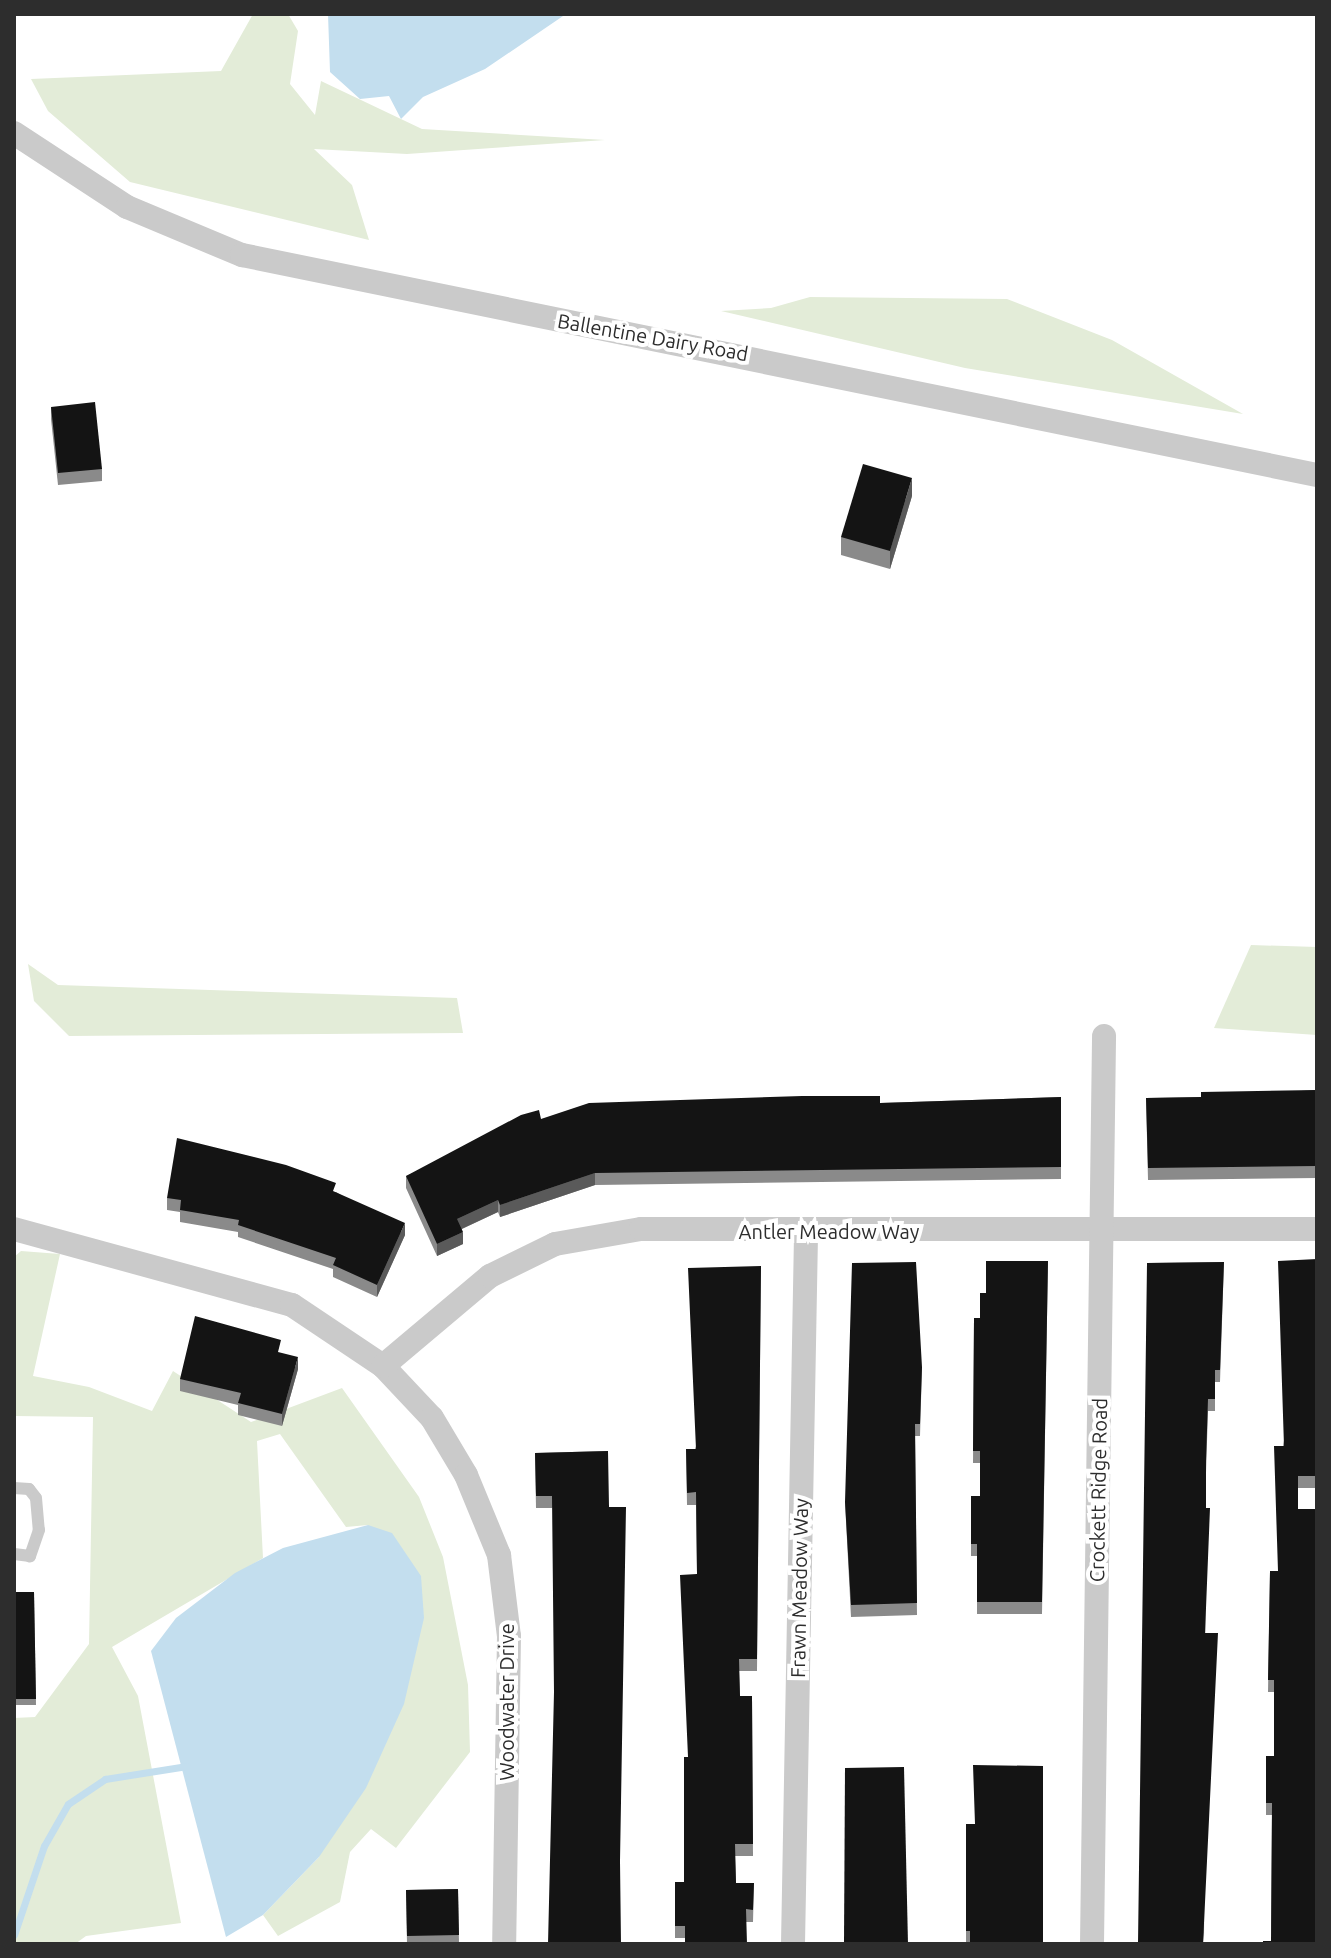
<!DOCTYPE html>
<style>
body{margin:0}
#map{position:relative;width:1331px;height:1958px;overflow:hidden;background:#fff;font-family:Ubuntu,sans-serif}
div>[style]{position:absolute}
.green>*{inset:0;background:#e3ecd8}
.water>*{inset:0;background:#c3deee}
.stream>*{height:7px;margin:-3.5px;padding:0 3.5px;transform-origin:3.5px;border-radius:3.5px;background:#c3deee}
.service>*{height:12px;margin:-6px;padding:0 6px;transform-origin:6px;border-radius:6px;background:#cacaca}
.minor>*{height:24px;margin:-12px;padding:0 12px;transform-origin:12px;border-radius:12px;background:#cacaca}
.wall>*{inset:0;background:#8a8a8a}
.shaded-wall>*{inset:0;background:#5a5a5a}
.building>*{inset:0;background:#141414}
span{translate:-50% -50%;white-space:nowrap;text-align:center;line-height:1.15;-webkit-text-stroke:8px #fff;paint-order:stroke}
.street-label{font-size:20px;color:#2d2d2d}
.frame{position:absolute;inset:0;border:16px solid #2d2d2d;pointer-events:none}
</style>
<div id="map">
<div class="green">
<div style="clip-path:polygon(253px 14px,288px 14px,298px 31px,290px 84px,315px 115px,321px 81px,422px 129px,605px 140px,407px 154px,314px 149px,352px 185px,369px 240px,130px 182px,48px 111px,31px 79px,221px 71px)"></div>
<div style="clip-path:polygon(810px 297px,1007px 299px,1112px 340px,1243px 414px,965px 368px,721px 311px,771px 308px)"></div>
<div style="clip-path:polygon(1251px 945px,1317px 947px,1317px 1035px,1214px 1028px)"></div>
<div style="clip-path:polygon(28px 964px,58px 985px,457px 998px,463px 1033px,69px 1036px,34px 1001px)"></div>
<div style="clip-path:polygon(21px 1251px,60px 1254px,33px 1376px,89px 1387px,152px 1411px,173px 1371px,251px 1422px,342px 1388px,419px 1497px,443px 1557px,468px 1685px,470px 1752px,396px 1848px,371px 1829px,350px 1852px,340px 1902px,278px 1936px,263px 1915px,319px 1857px,368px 1525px,346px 1527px,280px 1434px,257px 1441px,263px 1558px,112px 1647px,138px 1696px,181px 1923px,86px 1936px,75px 1944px,14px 1944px,14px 1718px,35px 1717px,89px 1644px,93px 1417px,14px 1416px,14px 1257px)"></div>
</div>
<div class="water">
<div style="clip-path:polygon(328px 14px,566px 14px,485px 69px,423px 97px,401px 119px,389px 96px,360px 99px,330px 72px)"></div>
<div style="clip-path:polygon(368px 1525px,392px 1533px,421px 1576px,424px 1618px,404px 1704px,366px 1788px,319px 1857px,263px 1915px,226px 1937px,151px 1651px,176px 1618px,235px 1573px,283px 1548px)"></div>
</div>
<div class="stream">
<div style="left:14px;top:1935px;width:94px;rotate:-71.4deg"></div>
<div style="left:44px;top:1846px;width:48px;rotate:-60.3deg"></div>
<div style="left:68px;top:1804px;width:45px;rotate:-34deg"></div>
<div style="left:105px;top:1779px;width:83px;rotate:-9deg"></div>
</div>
<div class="service">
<div style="left:14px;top:1488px;width:15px;rotate:4deg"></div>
<div style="left:29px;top:1489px;width:11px;rotate:52deg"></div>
<div style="left:36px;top:1498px;width:32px;rotate:85deg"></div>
<div style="left:39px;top:1530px;width:28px;rotate:109deg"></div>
<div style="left:30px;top:1556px;width:16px;rotate:-173deg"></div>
</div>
<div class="minor">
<div style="left:14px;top:133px;width:135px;rotate:33.2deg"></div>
<div style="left:127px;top:207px;width:125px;rotate:22.7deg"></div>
<div style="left:242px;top:255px;width:1097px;rotate:11.57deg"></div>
<div style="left:14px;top:1229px;width:288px;rotate:15.3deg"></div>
<div style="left:292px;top:1305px;width:110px;rotate:33.8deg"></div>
<div style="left:383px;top:1366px;width:71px;rotate:46.7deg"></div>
<div style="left:432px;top:1418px;width:66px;rotate:59.2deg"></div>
<div style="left:466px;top:1475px;width:87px;rotate:67.6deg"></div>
<div style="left:499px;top:1555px;width:82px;rotate:83deg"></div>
<div style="left:509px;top:1636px;width:308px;rotate:90.9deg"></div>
<div style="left:383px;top:1366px;width:140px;rotate:-40.1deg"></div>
<div style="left:490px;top:1276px;width:72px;rotate:-26.2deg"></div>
<div style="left:555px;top:1244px;width:87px;rotate:-9.9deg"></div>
<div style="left:641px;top:1229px;width:676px"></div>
<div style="left:793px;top:1944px;width:712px;rotate:-88.95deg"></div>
<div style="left:1092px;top:1944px;width:908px;rotate:-89.24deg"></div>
</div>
<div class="wall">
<div style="clip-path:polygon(51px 407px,102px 469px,102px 481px,58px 485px,51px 419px)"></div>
<div style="clip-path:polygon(912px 496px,890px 569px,841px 555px,841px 537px)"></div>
<div style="clip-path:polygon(1317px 1090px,1317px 1178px,1148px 1180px,1146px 1098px,1201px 1097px)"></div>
<div style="clip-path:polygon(1061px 1097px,1061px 1179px,595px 1185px,500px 1217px,498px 1212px,462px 1229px,463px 1244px,437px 1256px,406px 1188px,406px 1176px,541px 1119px,880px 1103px)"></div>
<div style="clip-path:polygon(336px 1192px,405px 1235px,377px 1297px,333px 1277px,333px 1269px,238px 1237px,238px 1232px,180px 1222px,180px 1212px,167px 1210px,167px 1198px)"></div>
<div style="clip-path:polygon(1317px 1259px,1317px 1488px,1298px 1488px,1271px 1941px,1272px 1815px,1266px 1815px,1266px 1756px,1274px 1756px,1274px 1692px,1268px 1692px,1270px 1571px,1278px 1571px,1283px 1446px)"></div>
<div style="clip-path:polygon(1048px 1261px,1042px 1614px,977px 1614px,977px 1556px,971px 1556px,971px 1496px,980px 1496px,980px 1463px,973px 1463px,974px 1318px,980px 1318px,986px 1293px)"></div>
<div style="clip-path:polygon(1224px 1262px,1220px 1382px,1215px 1382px,1215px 1411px,1208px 1411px,1206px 1473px,1204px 1944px,1147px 1263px)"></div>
<div style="clip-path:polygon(761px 1266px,757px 1671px,739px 1671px,740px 1696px,752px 1696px,753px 1856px,735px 1856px,736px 1883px,754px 1883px,753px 1922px,746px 1922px,685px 1938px,675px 1938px,675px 1882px,684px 1882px,688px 1757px,697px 1574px,696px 1505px,687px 1505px,686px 1449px,695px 1449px)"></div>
<div style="clip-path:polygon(281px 1353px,298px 1369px,282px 1426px,238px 1415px,238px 1405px,180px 1391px,180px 1379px)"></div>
<div style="clip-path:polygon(922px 1367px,920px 1436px,915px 1436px,917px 1615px,851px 1617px,845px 1502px)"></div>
<div style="clip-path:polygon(608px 1451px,552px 1508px,536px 1508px,535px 1453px)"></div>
<div style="clip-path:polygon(14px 1592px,34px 1592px,36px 1705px,14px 1705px)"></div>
<div style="clip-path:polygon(1043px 1766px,970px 1943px,966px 1943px,966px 1824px,975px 1824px)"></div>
<div style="clip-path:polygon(458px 1889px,459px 1944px,407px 1944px,406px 1890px)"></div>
</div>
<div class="shaded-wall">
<div style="clip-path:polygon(912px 478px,912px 496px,890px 569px,890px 551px)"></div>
<div style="clip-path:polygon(595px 1173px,595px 1185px,500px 1217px,500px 1205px)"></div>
<div style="clip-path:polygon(498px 1200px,498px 1212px,457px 1231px,457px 1219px)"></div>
<div style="clip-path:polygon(405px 1223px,405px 1235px,377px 1297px,377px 1285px)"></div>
<div style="clip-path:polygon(463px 1232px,463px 1244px,437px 1256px,437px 1244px)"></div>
<div style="clip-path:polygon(298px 1357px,298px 1369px,282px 1426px,282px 1414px)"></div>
</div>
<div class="building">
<div style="clip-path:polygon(95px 402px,102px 469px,58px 473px,51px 407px)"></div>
<div style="clip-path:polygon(863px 464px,912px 478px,890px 551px,841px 537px)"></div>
<div style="clip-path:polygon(1317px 1090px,1317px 1166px,1148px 1168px,1146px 1098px,1201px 1097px,1201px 1092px)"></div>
<div style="clip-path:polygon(802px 1096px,880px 1096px,880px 1103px,1061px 1097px,1061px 1167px,595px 1173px,500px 1205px,498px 1200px,457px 1219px,463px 1232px,437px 1244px,406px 1176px,521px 1115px,539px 1110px,541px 1119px,589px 1103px)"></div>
<div style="clip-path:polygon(177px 1138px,286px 1165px,336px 1183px,333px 1191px,405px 1223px,377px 1285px,333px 1265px,336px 1258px,238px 1225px,239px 1220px,180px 1210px,181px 1200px,167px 1198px)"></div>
<div style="clip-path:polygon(1317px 1259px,1317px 1476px,1298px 1476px,1298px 1509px,1317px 1509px,1317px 1944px,1263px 1944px,1263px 1941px,1271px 1941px,1272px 1803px,1266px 1803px,1266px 1756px,1274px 1756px,1274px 1680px,1268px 1680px,1270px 1571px,1278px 1571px,1274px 1446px,1284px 1446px,1278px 1261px)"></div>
<div style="clip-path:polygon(986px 1261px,1048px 1261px,1042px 1602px,977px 1602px,977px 1544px,971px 1544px,971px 1496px,980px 1496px,980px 1451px,973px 1451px,974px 1318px,980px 1318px,980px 1293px,986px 1293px)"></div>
<div style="clip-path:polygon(916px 1262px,922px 1367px,920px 1424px,915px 1424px,917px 1603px,851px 1605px,845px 1502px,852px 1263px)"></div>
<div style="clip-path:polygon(1224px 1262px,1220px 1370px,1215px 1370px,1215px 1399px,1208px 1399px,1206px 1461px,1206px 1508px,1210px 1508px,1205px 1633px,1218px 1633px,1203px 1944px,1138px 1944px,1147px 1263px)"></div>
<div style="clip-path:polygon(761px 1266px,757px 1659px,739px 1659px,740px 1696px,752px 1696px,753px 1844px,735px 1844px,736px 1883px,754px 1883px,753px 1910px,746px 1909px,747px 1944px,685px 1944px,685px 1926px,675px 1926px,675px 1882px,684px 1882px,684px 1757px,688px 1757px,680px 1575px,697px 1574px,696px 1492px,687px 1493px,686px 1449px,696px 1449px,688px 1268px)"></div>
<div style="clip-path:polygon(195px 1316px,281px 1340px,278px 1352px,298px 1357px,282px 1414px,238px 1403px,241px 1393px,180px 1379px)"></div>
<div style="clip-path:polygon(608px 1451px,609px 1507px,626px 1507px,620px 1861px,621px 1944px,548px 1944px,554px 1692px,552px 1496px,536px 1496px,535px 1453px)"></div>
<div style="clip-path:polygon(14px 1592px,34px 1592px,36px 1699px,14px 1699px)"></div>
<div style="clip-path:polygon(973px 1765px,1043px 1766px,1043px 1944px,970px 1944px,970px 1931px,966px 1931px,966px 1824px,975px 1824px)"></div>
<div style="clip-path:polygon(904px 1767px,908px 1944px,844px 1944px,845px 1768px)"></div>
<div style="clip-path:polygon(458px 1889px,459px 1935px,407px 1936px,406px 1890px)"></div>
</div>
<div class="street-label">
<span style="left:653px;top:337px;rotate:10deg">Ballentine Dairy Road</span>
<span style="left:829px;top:1231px">Antler Meadow Way</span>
<span style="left:1098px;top:1490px;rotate:-89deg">Crockett Ridge Road</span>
<span style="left:799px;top:1588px;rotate:-89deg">Frawn Meadow Way</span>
<span style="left:506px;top:1702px;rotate:-90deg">Woodwater Drive</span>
</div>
<div class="frame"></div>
</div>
